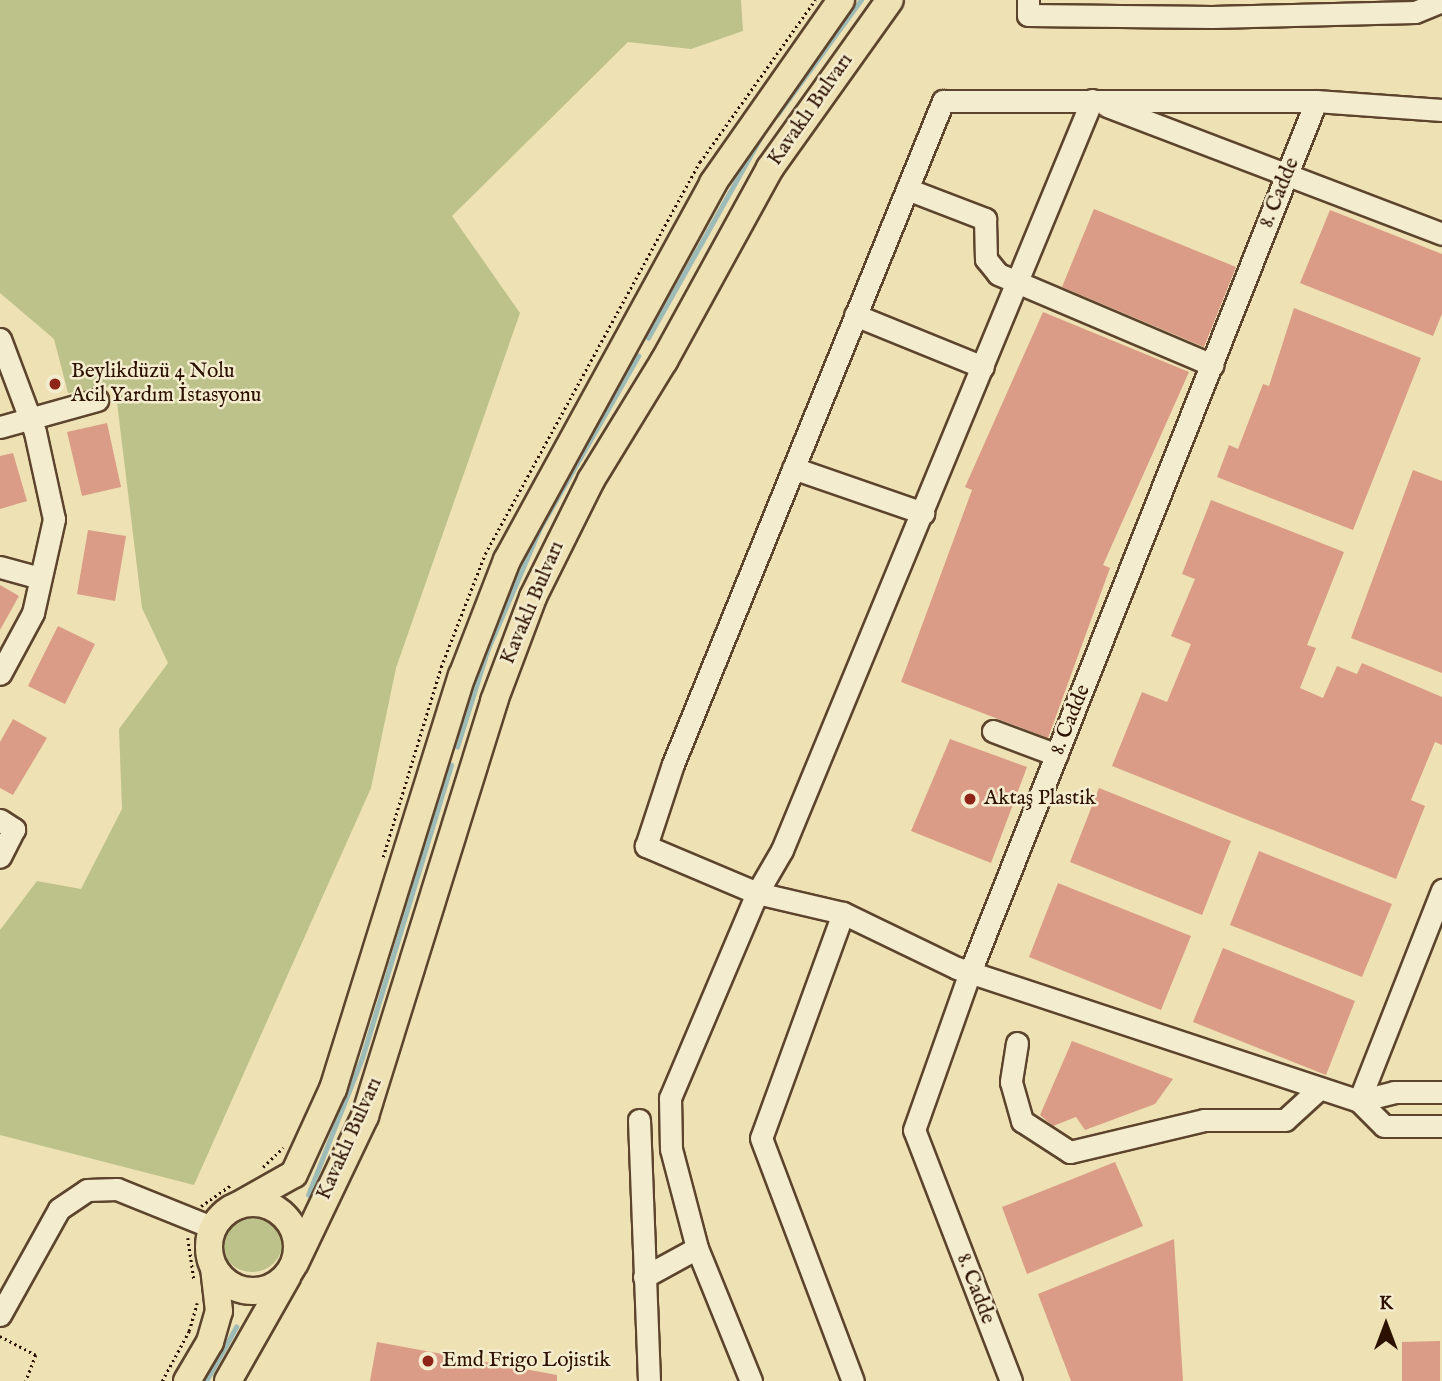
<!DOCTYPE html>
<meta charset="utf-8">
<style>
body{margin:0}
#map{position:relative;width:1442px;height:1381px;overflow:hidden;background:#eee1b4;font-family:"IM FELL English",serif}
div>[style]{position:absolute}
.green>*{inset:0;background:#bdc28a}
.round{border-radius:50%}
.stream>*{height:4.5px;margin:-2.25px;padding:0 2.25px;transform-origin:2.25px;border-radius:2.25px;background:#9dbbb7}
.building>*{inset:0;background:#da9c86}
.path>*{height:2.5px;margin-top:-1.25px;transform-origin:0;background:repeating-linear-gradient(90deg,#2c1000 0 2px,transparent 0 5.5px)}
.roads{filter:drop-shadow(2px 0 #5c442d) drop-shadow(-2px 0 #5c442d) drop-shadow(0 2px #5c442d) drop-shadow(0 -2px #5c442d)}
.minor>*{height:21px;margin:-10.5px;padding:0 10.5px;transform-origin:10.5px;border-radius:10.5px;background:#f4ecce}
.major>*{height:26px;margin:-13px;padding:0 13px;transform-origin:13px;border-radius:13px;background:#eee1b4}
.major>.ring{margin:-13px;padding:0;box-sizing:content-box;background:none;border:26px solid #eee1b4;border-radius:50%}
.dots>*{width:19px;height:19px;translate:-50% -50%;box-sizing:border-box;border:4px solid #f4ecce;border-radius:50%}
span{translate:-50% -50%;white-space:nowrap;text-align:center;line-height:1.15;-webkit-text-stroke:5px #f4ecce;paint-order:stroke}
.street-label{font-size:21px;color:#2c1000}
.poi-label{font-size:21px;color:#2c1000}
.left{translate:0 -50%;text-align:left}
.north{position:absolute;left:1351px;top:1290px;width:70px;height:70px;-webkit-text-stroke:5px #f4ecce;paint-order:stroke;rotate:0deg;font-size:19px;font-weight:700;line-height:28px;text-align:center;color:#2c1000}
.north::after{content:'';display:block;margin:auto;width:24px;height:32px;background:#2c1000;clip-path:polygon(50% 0,100% 100%,50% 72%,0 100%)}
</style>
<div id="map">
<div class="green">
<div style="clip-path:polygon(0 0,741px 0,743px 31px,691px 49px,628px 42px,452px 216px,520px 313px,396px 668px,371px 788px,194px 1185px,0 1135px,0 930px,37px 881px,81px 889px,122px 809px,119px 729px,168px 663px,142px 608px,115px 386px,68px 393px,54px 339px,0 293px)"></div>
<div class="round" style="left:221px;top:1210px;width:62px;height:62px"></div>
</div>
<div class="stream">
<div style="left:777px;top:115px;width:142px;rotate:-53.9deg"></div>
<div style="left:648px;top:338px;width:235px;rotate:-60.7deg"></div>
<div style="left:457px;top:747px;width:101px;rotate:-72.6deg"></div>
<div style="left:487px;top:651px;width:134px;rotate:-66.7deg"></div>
<div style="left:540px;top:528px;width:198px;rotate:-60.3deg"></div>
<div style="left:308px;top:1195px;width:147px;rotate:-68.5deg"></div>
<div style="left:362px;top:1058px;width:306px;rotate:-73.1deg"></div>
<div style="left:206px;top:1381px;width:62px;rotate:-60.9deg"></div>
</div>
<div class="building">
<div style="clip-path:polygon(1094px 209px,1236px 267px,1204px 347px,1062px 287px)"></div>
<div style="clip-path:polygon(1330px 210px,1442px 254px,1442px 314px,1433px 336px,1300px 283px)"></div>
<div style="clip-path:polygon(1294px 308px,1421px 358px,1353px 530px,1217px 477px,1229px 445px,1238px 449px,1263px 384px,1269px 386px)"></div>
<div style="clip-path:polygon(1043px 312px,1189px 372px,1103px 565px,1110px 568px,1048px 738px,901px 682px,972px 490px,965px 487px)"></div>
<div style="clip-path:polygon(107px 423px,121px 487px,82px 496px,67px 432px)"></div>
<div style="clip-path:polygon(13px 453px,27px 501px,0 509px,0 456px)"></div>
<div style="clip-path:polygon(1413px 470px,1442px 481px,1442px 673px,1351px 638px)"></div>
<div style="clip-path:polygon(1211px 500px,1344px 552px,1307px 645px,1316px 648px,1300px 688px,1323px 698px,1337px 666px,1357px 674px,1362px 663px,1442px 697px,1442px 745px,1435px 742px,1411px 800px,1425px 806px,1396px 879px,1112px 766px,1142px 692px,1167px 702px,1191px 644px,1171px 636px,1195px 579px,1182px 574px)"></div>
<div style="clip-path:polygon(88px 530px,126px 536px,115px 601px,77px 594px)"></div>
<div style="clip-path:polygon(0 585px,19px 596px,0 630px)"></div>
<div style="clip-path:polygon(58px 626px,95px 644px,65px 704px,28px 686px)"></div>
<div style="clip-path:polygon(13px 719px,47px 738px,13px 795px,0 788px,0 742px)"></div>
<div style="clip-path:polygon(950px 739px,1027px 767px,991px 863px,911px 831px)"></div>
<div style="clip-path:polygon(1099px 788px,1231px 841px,1202px 915px,1070px 862px)"></div>
<div style="clip-path:polygon(1259px 851px,1392px 904px,1362px 977px,1230px 925px)"></div>
<div style="clip-path:polygon(1058px 883px,1191px 936px,1161px 1010px,1029px 957px)"></div>
<div style="clip-path:polygon(1223px 948px,1355px 1001px,1326px 1075px,1193px 1022px)"></div>
<div style="clip-path:polygon(1072px 1041px,1173px 1079px,1155px 1104px,1085px 1130px,1076px 1117px,1053px 1126px,1040px 1115px)"></div>
<div style="clip-path:polygon(1115px 1162px,1143px 1226px,1027px 1274px,1002px 1207px)"></div>
<div style="clip-path:polygon(1174px 1239px,1183px 1381px,1071px 1381px,1038px 1294px)"></div>
<div style="clip-path:polygon(1440px 1341px,1440px 1381px,1402px 1381px,1402px 1342px)"></div>
<div style="clip-path:polygon(377px 1342px,557px 1375px,557px 1381px,370px 1381px)"></div>
</div>
<div class="path">
<div style="left:383px;top:857px;width:199px;rotate:-73deg"></div>
<div style="left:441px;top:667px;width:121px;rotate:-68.7deg"></div>
<div style="left:485px;top:554px;width:447px;rotate:-61.3deg"></div>
<div style="left:700px;top:162px;width:199px;rotate:-54.6deg"></div>
<div style="left:263px;top:1167px;width:28px;rotate:-44deg"></div>
<div style="left:284px;top:1201px;width:18px;rotate:41deg"></div>
<div style="left:201px;top:1206px;width:38px;rotate:-35deg"></div>
<div style="left:188px;top:1238px;width:41px;rotate:81.7deg"></div>
<div style="left:199px;top:1239px;width:17px;rotate:87deg"></div>
<div style="left:0;top:1336px;width:41px;rotate:27.8deg"></div>
<div style="left:36px;top:1355px;width:28px;rotate:111deg"></div>
<div style="left:162px;top:1381px;width:57px;rotate:-61.6deg"></div>
<div style="left:189px;top:1331px;width:29px;rotate:-74deg"></div>
</div>
<div class="roads">
<div class="minor">
<div style="left:1028px;top:0;width:15px;rotate:90deg"></div>
<div style="left:1028px;top:15px;width:184px;rotate:0.6deg"></div>
<div style="left:1212px;top:17px;width:203px;rotate:-1.4deg"></div>
<div style="left:1415px;top:12px;width:29px;rotate:-22deg"></div>
<div style="left:1092px;top:100px;width:812px;rotate:112.46deg"></div>
<div style="left:782px;top:850px;width:50px;rotate:120.2deg"></div>
<div style="left:757px;top:893px;width:88px;rotate:13.1deg"></div>
<div style="left:843px;top:913px;width:127px;rotate:25.8deg"></div>
<div style="left:957px;top:968px;width:423px;rotate:18.3deg"></div>
<div style="left:1359px;top:1101px;width:227px;rotate:-68.5deg"></div>
<div style="left:1107px;top:106px;width:359px;rotate:20.9deg"></div>
<div style="left:907px;top:189px;width:84px;rotate:21deg"></div>
<div style="left:985px;top:219px;width:40px;rotate:88.6deg"></div>
<div style="left:986px;top:259px;width:19px;rotate:51deg"></div>
<div style="left:998px;top:274px;width:233px;rotate:23deg"></div>
<div style="left:855px;top:315px;width:138px;rotate:22.1deg"></div>
<div style="left:0;top:339px;width:99px;rotate:69.4deg"></div>
<div style="left:35px;top:432px;width:89px;rotate:77.7deg"></div>
<div style="left:54px;top:519px;width:96px;rotate:102.6deg"></div>
<div style="left:33px;top:613px;width:69px;rotate:118.4deg"></div>
<div style="left:0;top:427px;width:101px;rotate:-15.6deg"></div>
<div style="left:793px;top:468px;width:138px;rotate:19.1deg"></div>
<div style="left:0;top:567px;width:41px;rotate:15.4deg"></div>
<div style="left:993px;top:731px;width:68px;rotate:20.6deg"></div>
<div style="left:0;top:820px;width:17px;rotate:33deg"></div>
<div style="left:14px;top:829px;width:31px;rotate:117deg"></div>
<div style="left:843px;top:913px;width:239px;rotate:110deg"></div>
<div style="left:761px;top:1138px;width:260px;rotate:69.3deg"></div>
<div style="left:1017px;top:1043px;width:39px;rotate:99deg"></div>
<div style="left:1011px;top:1082px;width:41px;rotate:74.2deg"></div>
<div style="left:1022px;top:1121px;width:57px;rotate:32.9deg"></div>
<div style="left:1070px;top:1152px;width:138px;rotate:-13.4deg"></div>
<div style="left:1204px;top:1120px;width:81px"></div>
<div style="left:1285px;top:1120px;width:47px;rotate:-42.4deg"></div>
<div style="left:1359px;top:1101px;width:35px;rotate:45deg"></div>
<div style="left:1384px;top:1126px;width:58px"></div>
<div style="left:1359px;top:1101px;width:36px;rotate:-14deg"></div>
<div style="left:1394px;top:1092px;width:48px"></div>
<div style="left:639px;top:1120px;width:261px;rotate:87.8deg"></div>
<div style="left:644px;top:1277px;width:60px;rotate:-28.7deg"></div>
<div style="left:0;top:1315px;width:121px;rotate:-60.9deg"></div>
<div style="left:59px;top:1209px;width:34px;rotate:-34deg"></div>
<div style="left:87px;top:1190px;width:30px;rotate:-2deg"></div>
<div style="left:117px;top:1189px;width:105px;rotate:21.9deg"></div>
<div style="left:751px;top:1381px;width:144px;rotate:-112.1deg"></div>
<div style="left:697px;top:1248px;width:102px;rotate:-104.7deg"></div>
<div style="left:671px;top:1149px;width:51px;rotate:-91.1deg"></div>
<div style="left:670px;top:1098px;width:223px;rotate:-67deg"></div>
<div style="left:757px;top:893px;width:121px;rotate:-157.1deg"></div>
<div style="left:646px;top:846px;width:86px;rotate:-71.8deg"></div>
<div style="left:673px;top:764px;width:716px;rotate:-67.84deg"></div>
<div style="left:943px;top:101px;width:373px"></div>
<div style="left:1316px;top:101px;width:126px;rotate:4.1deg"></div>
<div style="left:1011px;top:1381px;width:269px;rotate:-111.1deg"></div>
<div style="left:914px;top:1130px;width:168px;rotate:-70.5deg"></div>
<div style="left:970px;top:972px;width:937px;rotate:-68.33deg"></div>
</div>
<div class="major">
<div class="ring" style="left:209px;top:1203px;width:62px;height:62px"></div>
<div style="left:237px;top:1206px;width:65px;rotate:-29.3deg"></div>
<div style="left:294px;top:1174px;width:94px;rotate:-65.4deg"></div>
<div style="left:333px;top:1089px;width:433px;rotate:-72.7deg"></div>
<div style="left:462px;top:676px;width:124px;rotate:-68.8deg"></div>
<div style="left:507px;top:560px;width:430px;rotate:-61.3deg"></div>
<div style="left:713px;top:183px;width:223px;rotate:-55deg"></div>
<div style="left:295px;top:1263px;width:163px;rotate:-64.5deg"></div>
<div style="left:365px;top:1116px;width:435px;rotate:-72.7deg"></div>
<div style="left:494px;top:701px;width:111px;rotate:-69.4deg"></div>
<div style="left:533px;top:597px;width:131px;rotate:-63.6deg"></div>
<div style="left:591px;top:480px;width:140px;rotate:-58.5deg"></div>
<div style="left:664px;top:361px;width:220px;rotate:-61.2deg"></div>
<div style="left:770px;top:168px;width:206px;rotate:-54.5deg"></div>
<div style="left:187px;top:1381px;width:45px;rotate:-59.5deg"></div>
<div style="left:210px;top:1342px;width:32px;rotate:-74deg"></div>
<div style="left:219px;top:1311px;width:43px;rotate:-96.6deg"></div>
<div style="left:228px;top:1381px;width:120px;rotate:-60.4deg"></div>
</div>
</div>
<div class="dots">
<div style="left:55px;top:384px;background:#8f2418"></div>
<div style="left:970px;top:799px;background:#8f2418"></div>
<div style="left:428px;top:1361px;background:#8f2418"></div>
</div>
<div class="street-label">
<span style="left:811px;top:110px;rotate:-55deg">Kavaklı Bulvarı</span>
<span style="left:1280px;top:193px;rotate:-68deg">8. Cadde</span>
<span style="left:533px;top:603px;rotate:-67deg">Kavaklı Bulvarı</span>
<span style="left:1071px;top:720px;rotate:-68deg">8. Cadde</span>
<span style="left:350px;top:1139px;rotate:-66deg">Kavaklı Bulvarı</span>
<span style="left:975px;top:1289px;rotate:69deg">8. Cadde</span>
</div>
<div class="poi-label">
<span class="left" style="left:71px;top:384px">Beylikdüzü 4 Nolu<br>Acil Yardım İstasyonu</span>
<span class="left" style="left:984px;top:799px">Aktaş Plastik</span>
<span class="left" style="left:442px;top:1361px">Emd Frigo Lojistik</span>
</div>
<div class="north">K</div>
</div>
